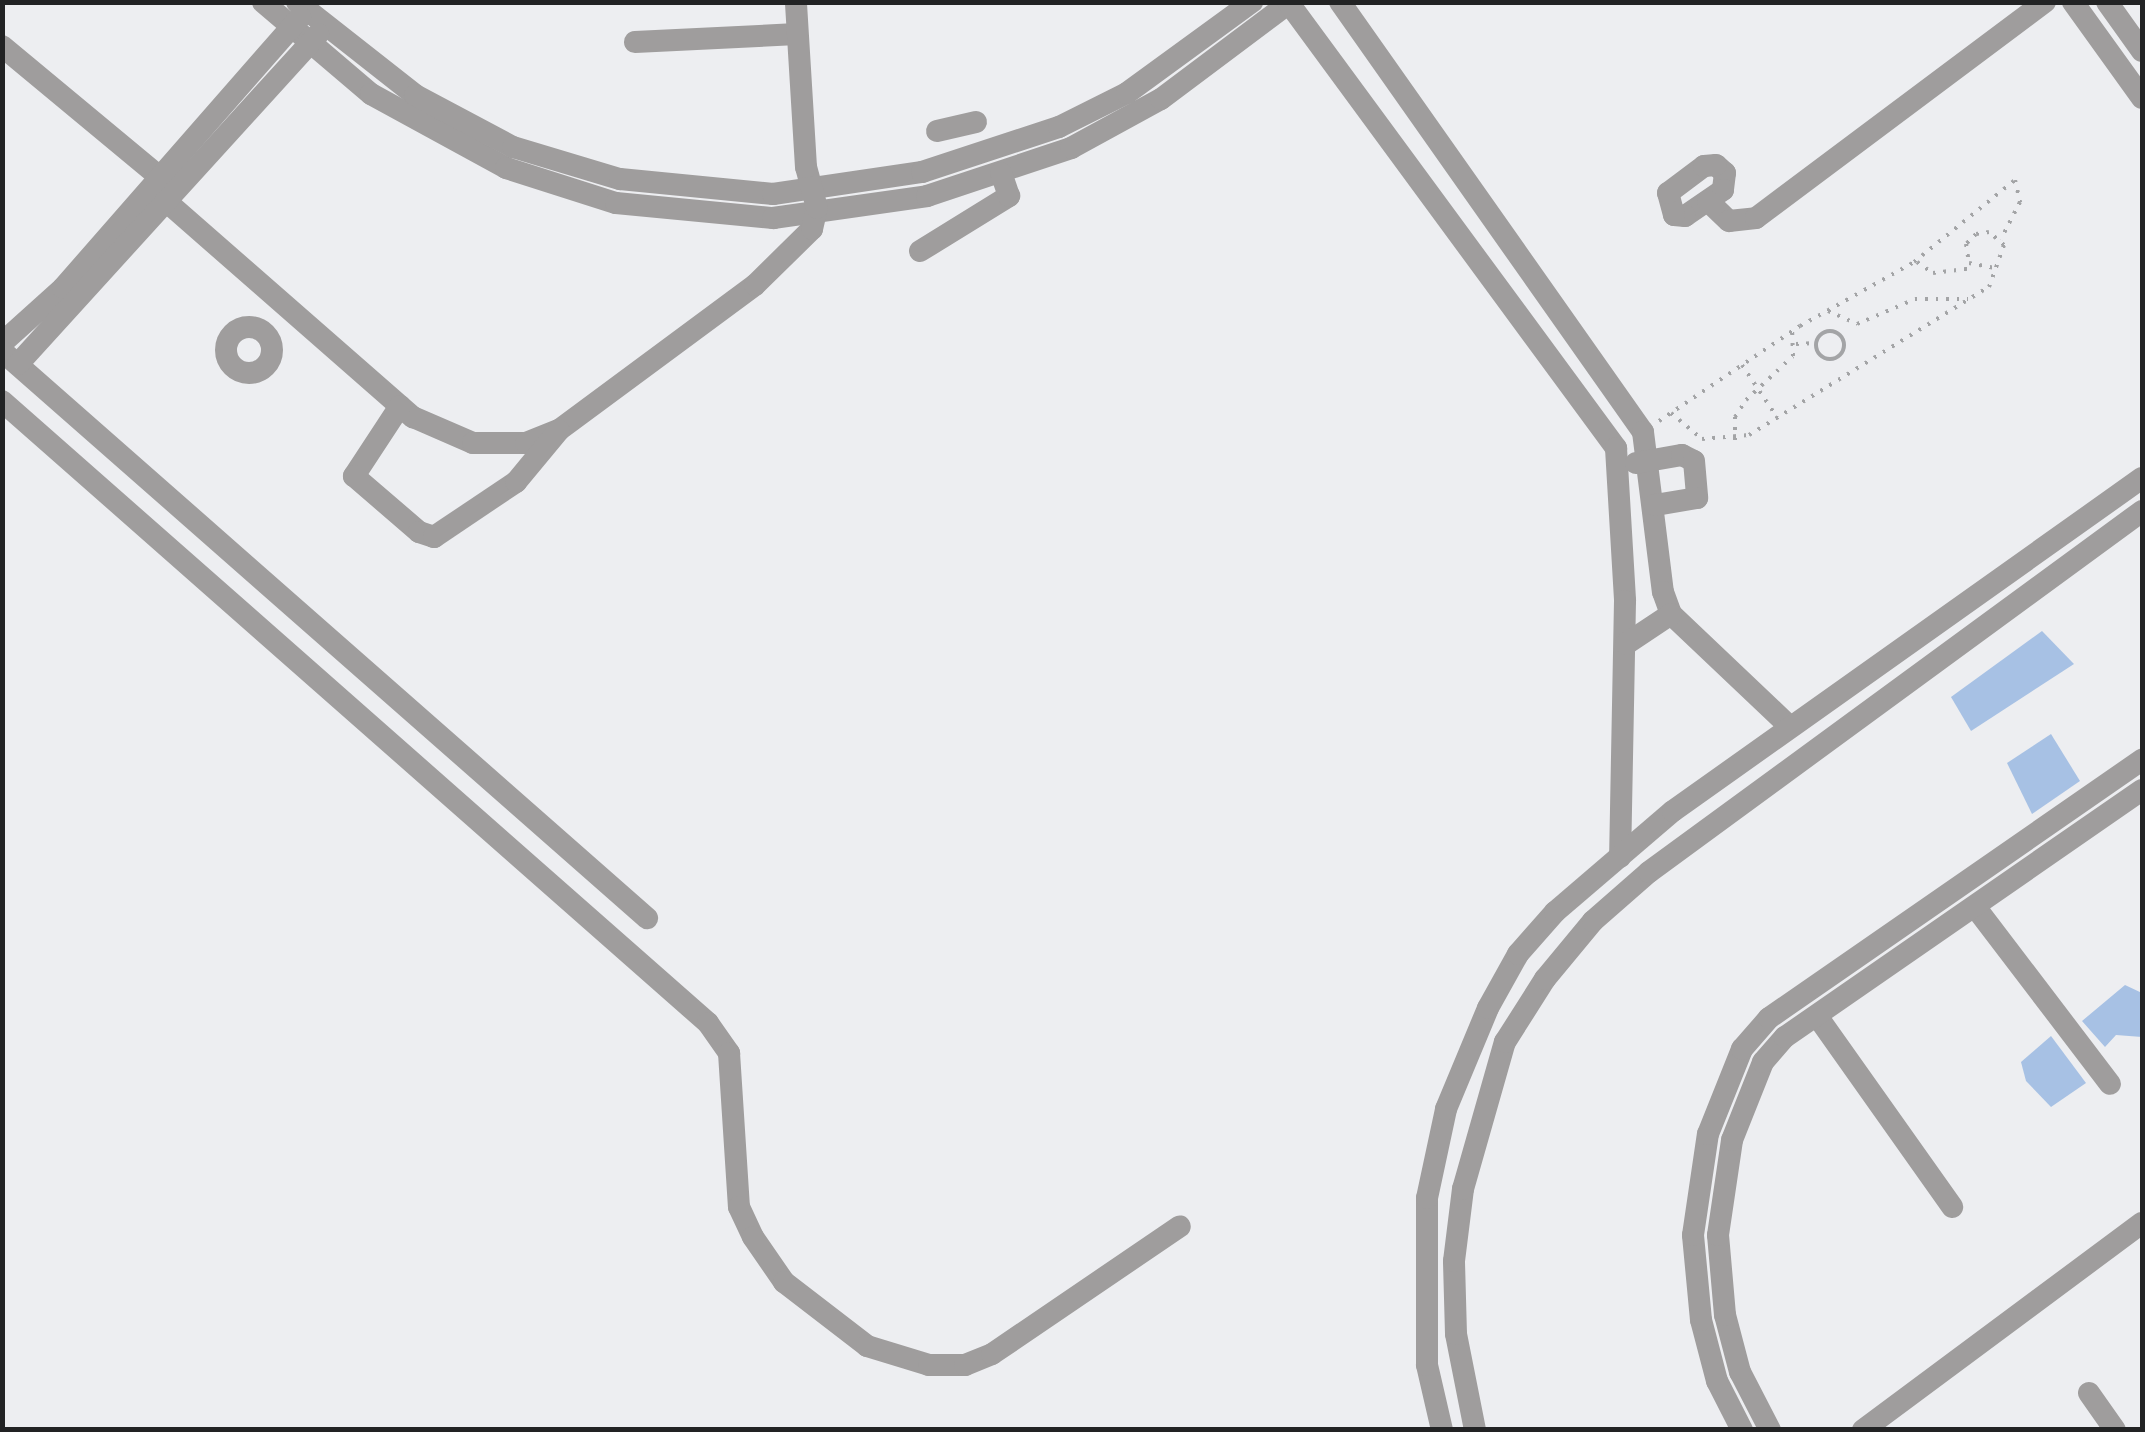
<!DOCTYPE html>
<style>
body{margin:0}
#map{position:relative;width:2145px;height:1432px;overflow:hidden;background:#edeef1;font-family:Rubik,sans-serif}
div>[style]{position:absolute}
.building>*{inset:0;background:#a7c1e4}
.path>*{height:4px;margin-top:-2px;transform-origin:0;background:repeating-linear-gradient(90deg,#a3a4a6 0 2.5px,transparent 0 10.5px)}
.path>.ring{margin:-2px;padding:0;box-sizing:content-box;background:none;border:4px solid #a3a4a6;border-radius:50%}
.minor>*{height:22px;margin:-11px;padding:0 11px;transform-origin:11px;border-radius:11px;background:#9f9d9d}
.minor>.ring{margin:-11px;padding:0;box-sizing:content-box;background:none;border:22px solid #9f9d9d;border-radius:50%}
span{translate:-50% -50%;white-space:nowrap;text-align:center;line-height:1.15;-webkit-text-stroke:10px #fafcff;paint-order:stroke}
.frame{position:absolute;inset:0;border:5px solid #222324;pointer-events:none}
</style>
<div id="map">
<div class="building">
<div style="clip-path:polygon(2042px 631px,2074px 664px,1971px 731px,1951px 697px)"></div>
<div style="clip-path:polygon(2051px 734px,2080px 781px,2032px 814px,2007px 763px)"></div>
<div style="clip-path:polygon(2125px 985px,2142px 993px,2142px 1037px,2116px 1035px,2105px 1047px,2082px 1021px)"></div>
<div style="clip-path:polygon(2051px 1036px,2086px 1083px,2051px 1107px,2026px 1081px,2021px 1062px)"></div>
</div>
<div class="path">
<div style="left:1917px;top:262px;width:19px;rotate:35deg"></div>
<div style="left:1933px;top:273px;width:41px;rotate:-7deg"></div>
<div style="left:1828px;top:311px;width:32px;rotate:24deg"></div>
<div style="left:1857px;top:324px;width:63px;rotate:-23.3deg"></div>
<div style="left:1915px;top:299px;width:53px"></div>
<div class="ring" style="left:1816px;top:331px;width:24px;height:24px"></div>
<div style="left:1796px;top:344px;width:20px;rotate:-3deg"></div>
<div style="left:1742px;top:365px;width:63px;rotate:56.1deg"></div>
<div style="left:1671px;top:413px;width:40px;rotate:40deg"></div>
<div style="left:1702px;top:439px;width:47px;rotate:-4.9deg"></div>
<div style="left:1749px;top:435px;width:282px;rotate:-31.7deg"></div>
<div style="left:1989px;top:287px;width:45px;rotate:-70.3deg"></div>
<div style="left:2004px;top:245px;width:20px;rotate:-139deg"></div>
<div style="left:1989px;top:232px;width:13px;rotate:171deg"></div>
<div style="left:1976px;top:234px;width:14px;rotate:135deg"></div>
<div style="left:1966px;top:244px;width:19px;rotate:81deg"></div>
<div style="left:1969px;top:263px;width:25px;rotate:11deg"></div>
<div style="left:1659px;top:421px;width:170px;rotate:-34deg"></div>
<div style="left:1800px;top:326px;width:131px;rotate:-29.3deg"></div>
<div style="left:1914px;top:262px;width:130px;rotate:-39.1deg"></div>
<div style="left:2015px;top:180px;width:23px;rotate:77deg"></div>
<div style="left:2020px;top:202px;width:42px;rotate:117.2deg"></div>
<div style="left:1735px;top:440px;width:23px;rotate:-90deg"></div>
<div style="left:1735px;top:417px;width:20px;rotate:-57deg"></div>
<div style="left:1746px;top:400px;width:64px;rotate:-43.1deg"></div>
<div style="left:1793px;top:356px;width:24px;rotate:-92deg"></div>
</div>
<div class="minor">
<div style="left:263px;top:2px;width:142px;rotate:40.4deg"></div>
<div style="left:371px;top:94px;width:154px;rotate:28.7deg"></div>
<div style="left:506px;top:168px;width:115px;rotate:17.7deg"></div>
<div style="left:616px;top:203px;width:158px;rotate:5.5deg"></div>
<div style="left:773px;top:218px;width:156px;rotate:-8.1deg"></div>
<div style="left:927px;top:196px;width:152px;rotate:-18.4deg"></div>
<div style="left:1071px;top:148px;width:102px;rotate:-28.6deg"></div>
<div style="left:1161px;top:99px;width:161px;rotate:-36.9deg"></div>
<div style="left:297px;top:2px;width:150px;rotate:38.2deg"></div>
<div style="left:415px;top:95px;width:111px;rotate:28deg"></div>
<div style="left:513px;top:147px;width:112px;rotate:16.7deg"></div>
<div style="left:620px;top:179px;width:154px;rotate:5.6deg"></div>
<div style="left:773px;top:194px;width:151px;rotate:-8.4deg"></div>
<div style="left:922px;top:172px;width:144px;rotate:-18.2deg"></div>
<div style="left:1059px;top:127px;width:76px;rotate:-26.6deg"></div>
<div style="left:1127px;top:93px;width:155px;rotate:-36.1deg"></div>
<div style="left:1288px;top:2px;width:554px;rotate:53.67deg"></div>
<div style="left:1616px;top:448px;width:153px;rotate:86.6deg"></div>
<div style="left:1625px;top:601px;width:256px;rotate:91.1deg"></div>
<div style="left:1340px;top:2px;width:526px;rotate:54.83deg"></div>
<div style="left:1643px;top:432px;width:161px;rotate:82.9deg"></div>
<div style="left:1663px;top:592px;width:23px;rotate:70deg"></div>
<div style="left:1671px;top:614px;width:164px;rotate:43.5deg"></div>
<div style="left:2073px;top:2px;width:118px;rotate:54.3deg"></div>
<div style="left:2107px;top:2px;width:60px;rotate:54.5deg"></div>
<div style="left:635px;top:42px;width:162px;rotate:-2.8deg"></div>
<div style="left:2px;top:46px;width:205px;rotate:39.7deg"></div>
<div style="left:937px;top:131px;width:40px;rotate:-13deg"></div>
<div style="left:1716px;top:165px;width:12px;rotate:42deg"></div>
<div style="left:1725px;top:173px;width:17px;rotate:97deg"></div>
<div style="left:1723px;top:190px;width:46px;rotate:145.6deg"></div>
<div style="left:1685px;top:216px;width:11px;rotate:-175deg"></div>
<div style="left:1674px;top:215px;width:23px;rotate:-105deg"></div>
<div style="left:1668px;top:193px;width:45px;rotate:-36.9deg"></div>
<div style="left:1704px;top:166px;width:12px;rotate:-5deg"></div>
<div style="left:1708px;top:201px;width:29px;rotate:44deg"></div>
<div style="left:1729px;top:221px;width:27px;rotate:-6deg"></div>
<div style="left:1756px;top:218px;width:361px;rotate:-36.8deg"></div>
<div style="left:167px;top:202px;width:327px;rotate:41.2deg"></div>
<div style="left:413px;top:417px;width:65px;rotate:23.4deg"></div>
<div style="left:473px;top:443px;width:53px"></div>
<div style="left:526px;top:443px;width:35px;rotate:-22deg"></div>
<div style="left:559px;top:430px;width:244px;rotate:-36.5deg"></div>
<div style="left:755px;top:285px;width:80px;rotate:-44.5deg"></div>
<div style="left:812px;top:229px;width:22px;rotate:-77deg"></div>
<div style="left:817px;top:208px;width:42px;rotate:-105deg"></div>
<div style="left:806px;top:167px;width:165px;rotate:-93.5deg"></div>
<div style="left:920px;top:251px;width:105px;rotate:-31.7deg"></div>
<div style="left:1009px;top:196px;width:24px;rotate:-109deg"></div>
<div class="ring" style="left:226px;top:327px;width:24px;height:24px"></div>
<div style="left:2px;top:343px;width:82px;rotate:-42deg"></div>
<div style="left:63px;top:288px;width:360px;rotate:-48.8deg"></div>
<div style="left:2px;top:351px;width:859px;rotate:41.32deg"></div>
<div style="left:18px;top:364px;width:446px;rotate:-47.7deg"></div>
<div style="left:2px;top:401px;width:941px;rotate:41.38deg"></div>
<div style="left:708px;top:1023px;width:37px;rotate:55deg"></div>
<div style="left:729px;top:1053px;width:154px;rotate:86.3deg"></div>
<div style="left:739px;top:1207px;width:33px;rotate:65deg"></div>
<div style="left:753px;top:1237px;width:55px;rotate:55.4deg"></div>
<div style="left:784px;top:1282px;width:105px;rotate:37.6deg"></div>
<div style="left:867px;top:1346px;width:65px;rotate:17deg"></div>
<div style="left:929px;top:1365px;width:36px"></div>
<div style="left:965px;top:1365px;width:29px;rotate:-22deg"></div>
<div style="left:992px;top:1354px;width:227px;rotate:-34.2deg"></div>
<div style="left:400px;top:406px;width:84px;rotate:123.3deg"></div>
<div style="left:354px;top:476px;width:86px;rotate:40.7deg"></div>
<div style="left:419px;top:532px;width:16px;rotate:18deg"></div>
<div style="left:434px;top:537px;width:99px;rotate:-33.9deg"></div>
<div style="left:516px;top:482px;width:67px;rotate:-50.4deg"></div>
<div style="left:1636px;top:463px;width:47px;rotate:-9.9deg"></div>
<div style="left:1682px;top:455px;width:13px;rotate:27deg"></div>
<div style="left:1694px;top:461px;width:37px;rotate:85deg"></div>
<div style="left:1697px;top:498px;width:43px;rotate:170.5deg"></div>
<div style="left:1626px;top:644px;width:54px;rotate:-33.7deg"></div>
<div style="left:1976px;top:908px;width:221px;rotate:52.7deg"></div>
<div style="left:1817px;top:1016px;width:234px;rotate:54.7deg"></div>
<div style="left:2089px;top:1393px;width:45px;rotate:54.9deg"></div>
<div style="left:1442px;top:1430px;width:67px;rotate:-103deg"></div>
<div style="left:1427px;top:1365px;width:167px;rotate:-90deg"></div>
<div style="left:1427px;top:1198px;width:91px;rotate:-77.9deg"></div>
<div style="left:1446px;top:1109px;width:109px;rotate:-67.4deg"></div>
<div style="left:1488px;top:1008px;width:62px;rotate:-60.9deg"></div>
<div style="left:1518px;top:954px;width:56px;rotate:-48.6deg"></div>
<div style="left:1555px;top:912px;width:155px;rotate:-40.6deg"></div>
<div style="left:1673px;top:811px;width:575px;rotate:-35.38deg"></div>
<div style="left:1475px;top:1430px;width:98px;rotate:-101.2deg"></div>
<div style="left:1456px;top:1334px;width:73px;rotate:-91.6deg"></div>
<div style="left:1454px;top:1261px;width:73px;rotate:-82.9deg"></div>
<div style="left:1463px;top:1189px;width:153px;rotate:-74.1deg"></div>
<div style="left:1505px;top:1042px;width:75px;rotate:-57.6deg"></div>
<div style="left:1545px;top:979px;width:75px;rotate:-50.4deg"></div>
<div style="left:1593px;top:921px;width:74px;rotate:-41.2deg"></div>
<div style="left:1649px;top:872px;width:611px;rotate:-36.21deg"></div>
<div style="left:1742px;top:1430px;width:55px;rotate:-117deg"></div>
<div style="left:1717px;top:1381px;width:63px;rotate:-104.7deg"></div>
<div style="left:1701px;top:1320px;width:85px;rotate:-95.4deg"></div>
<div style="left:1693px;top:1235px;width:102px;rotate:-81.6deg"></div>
<div style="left:1708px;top:1134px;width:92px;rotate:-68.2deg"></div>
<div style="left:1742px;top:1049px;width:41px;rotate:-48.9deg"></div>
<div style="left:1769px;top:1018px;width:454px;rotate:-34.7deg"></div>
<div style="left:1770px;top:1430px;width:65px;rotate:-117.3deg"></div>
<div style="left:1740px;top:1372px;width:59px;rotate:-104.7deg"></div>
<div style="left:1725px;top:1315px;width:80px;rotate:-95deg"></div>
<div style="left:1718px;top:1235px;width:96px;rotate:-81.6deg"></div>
<div style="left:1732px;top:1140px;width:84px;rotate:-68.3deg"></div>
<div style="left:1763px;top:1062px;width:33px;rotate:-49deg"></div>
<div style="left:1785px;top:1037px;width:434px;rotate:-34.7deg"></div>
<div style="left:1863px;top:1430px;width:347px;rotate:-36.6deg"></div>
</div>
<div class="frame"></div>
</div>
